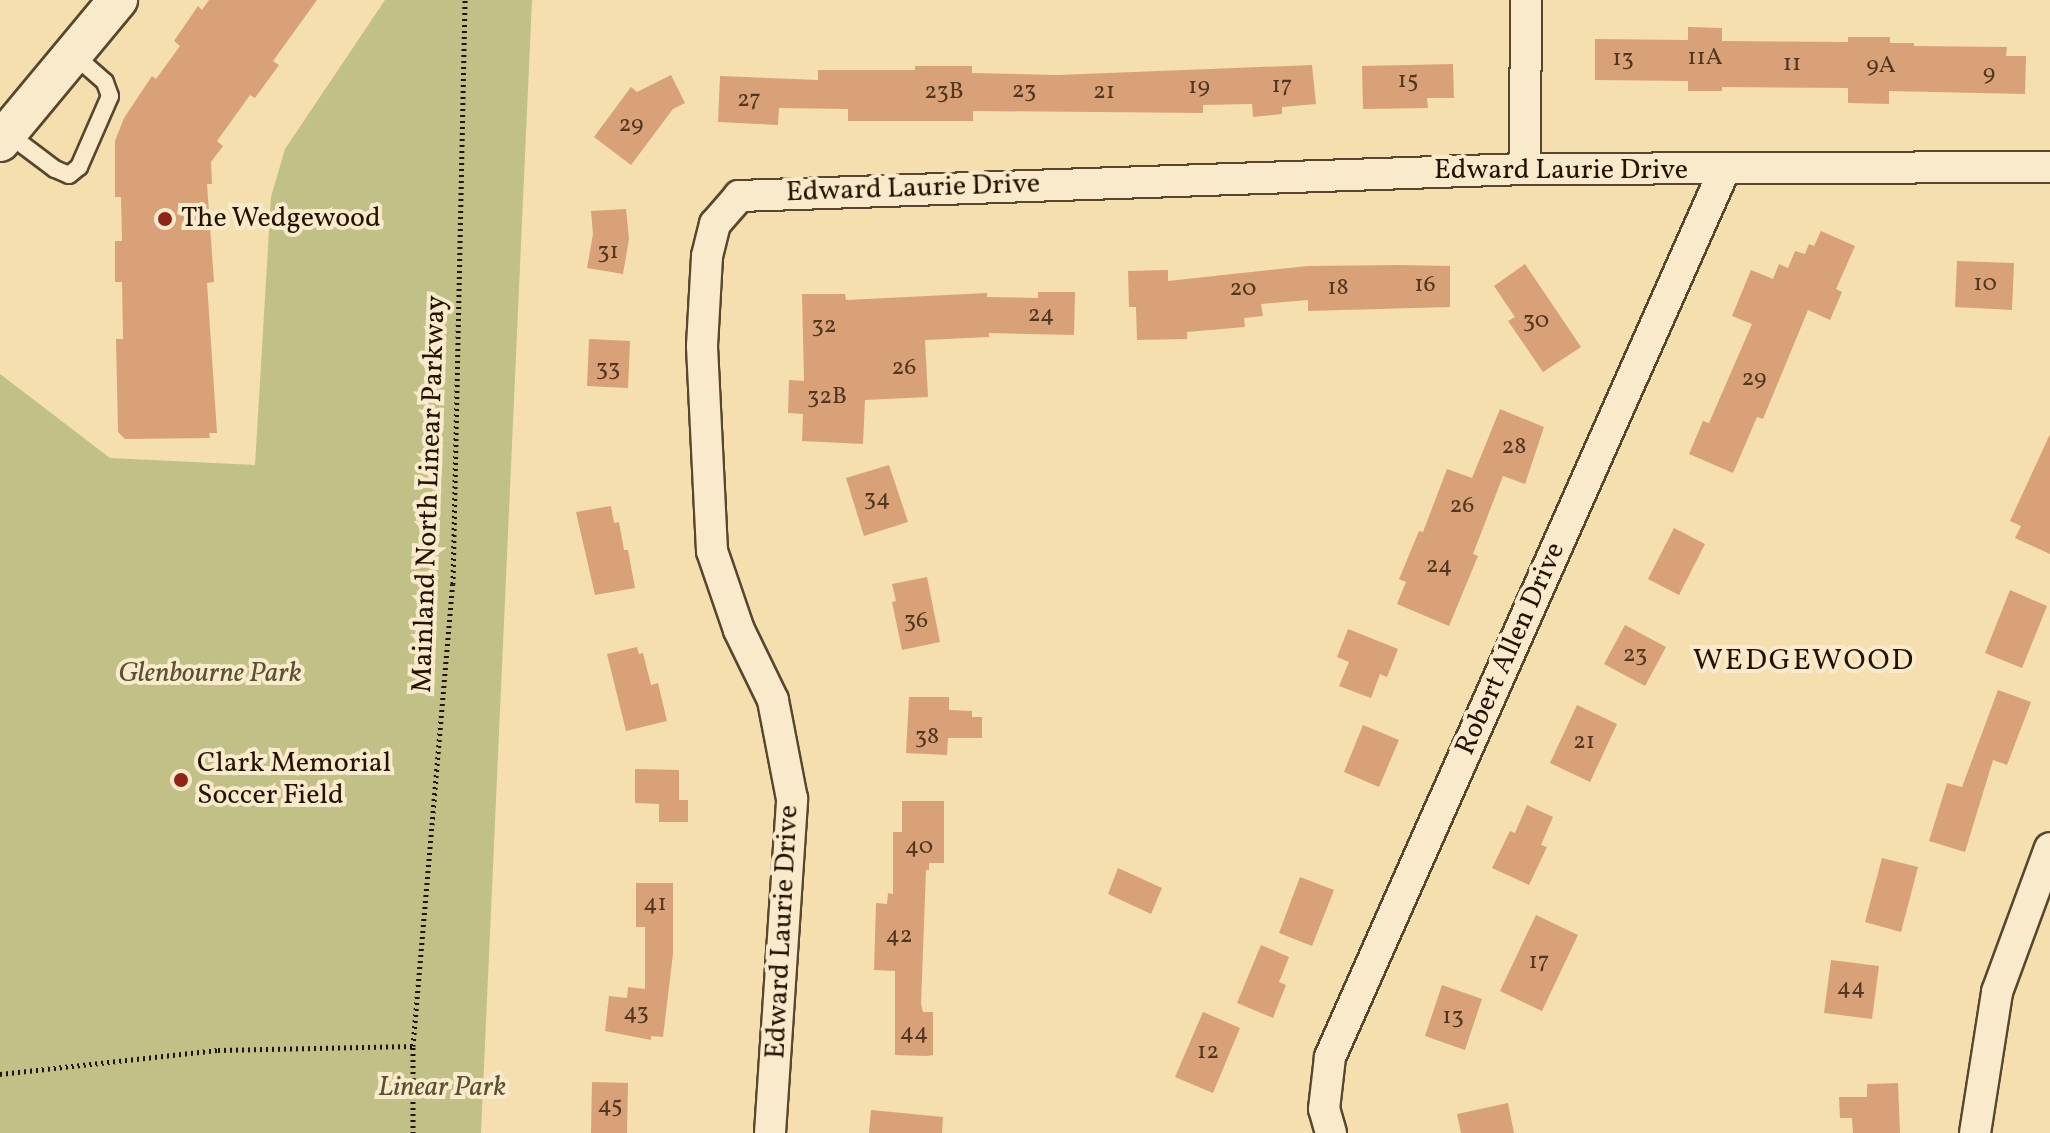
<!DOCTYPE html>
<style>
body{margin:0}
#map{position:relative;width:2050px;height:1133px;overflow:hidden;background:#f5dfae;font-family:Vollkorn,serif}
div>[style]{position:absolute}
.green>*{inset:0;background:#c1c087}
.building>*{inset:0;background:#d9a178}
.path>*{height:5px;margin-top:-2.5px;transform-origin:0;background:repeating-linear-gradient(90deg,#241303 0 2px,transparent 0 6px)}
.roads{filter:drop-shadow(2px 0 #58462e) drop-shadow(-2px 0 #58462e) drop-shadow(0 2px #58462e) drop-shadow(0 -2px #58462e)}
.service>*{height:16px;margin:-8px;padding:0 8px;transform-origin:8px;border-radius:8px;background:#f8eaca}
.minor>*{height:30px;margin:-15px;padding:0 15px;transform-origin:15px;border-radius:15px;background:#f8eaca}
.tertiary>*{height:38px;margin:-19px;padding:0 19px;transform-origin:19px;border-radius:19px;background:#f8eaca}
.dots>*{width:22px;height:22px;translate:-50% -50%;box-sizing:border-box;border:4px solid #f8eaca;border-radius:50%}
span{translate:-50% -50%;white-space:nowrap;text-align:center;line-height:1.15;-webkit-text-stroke:8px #f8eaca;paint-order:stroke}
.number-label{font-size:24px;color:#513620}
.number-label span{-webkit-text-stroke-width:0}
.street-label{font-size:28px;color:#241303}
.poi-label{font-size:28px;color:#241303}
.left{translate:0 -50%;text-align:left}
.park-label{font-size:28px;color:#5b5031;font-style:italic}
.neighbourhood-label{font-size:30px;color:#241303;letter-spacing:2px}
</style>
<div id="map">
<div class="green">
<div style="clip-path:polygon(385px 0,532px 0,481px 1133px,0 1133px,0 374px,110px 458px,255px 465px,271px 197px,285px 149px)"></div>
</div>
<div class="building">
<div style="clip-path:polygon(209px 0,317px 0,273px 61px,279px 65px,255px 98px,250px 95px,217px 141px,223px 146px,211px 162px,212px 184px,207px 184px,214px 282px,207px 283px,217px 433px,209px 433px,210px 438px,125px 439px,118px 432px,116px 339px,123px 339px,122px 282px,115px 282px,115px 241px,122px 241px,121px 197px,115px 197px,115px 141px,124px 118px,152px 76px,156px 79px,180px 46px,174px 41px,198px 6px,202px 10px)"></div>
<div style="clip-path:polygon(1688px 27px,1722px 28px,1722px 41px,1848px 42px,1848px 37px,1890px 37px,1890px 43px,1914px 43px,1914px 46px,2007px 47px,2006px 56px,2026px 56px,2025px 94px,1889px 91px,1889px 104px,1848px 103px,1848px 88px,1722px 87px,1722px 91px,1688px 91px,1688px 81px,1595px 80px,1595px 39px,1688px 40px)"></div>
<div style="clip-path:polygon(1453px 64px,1454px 98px,1427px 98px,1428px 108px,1363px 109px,1362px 66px)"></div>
<div style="clip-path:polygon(1312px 65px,1316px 104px,1282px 107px,1282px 114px,1253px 117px,1252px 104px,1203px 105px,1203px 113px,973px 111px,973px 121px,848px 121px,848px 109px,779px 108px,778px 125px,718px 122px,720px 76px,818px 80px,818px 70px,915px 70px,915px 66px,972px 66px,972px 73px,1058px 75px)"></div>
<div style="clip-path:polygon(671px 75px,685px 103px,673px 109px,631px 165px,594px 137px,631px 87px,637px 92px)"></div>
<div style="clip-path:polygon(626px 209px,629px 239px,623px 274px,587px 268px,593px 234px,591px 211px)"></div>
<div style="clip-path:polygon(1821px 231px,1855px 246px,1836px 289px,1842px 292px,1830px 320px,1808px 310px,1763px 419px,1757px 417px,1733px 473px,1689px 454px,1703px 421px,1709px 423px,1752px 324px,1732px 316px,1751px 270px,1773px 279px,1779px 264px,1788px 268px,1795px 251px,1805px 254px,1809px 244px,1814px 246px)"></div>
<div style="clip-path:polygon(1957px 261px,2014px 263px,2012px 310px,1955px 307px)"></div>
<div style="clip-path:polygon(1525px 264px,1581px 347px,1543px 372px,1508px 321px,1515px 317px,1494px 286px)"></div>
<div style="clip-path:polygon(1400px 265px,1450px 266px,1450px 307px,1308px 311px,1308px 300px,1261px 304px,1263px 316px,1244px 318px,1245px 327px,1187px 332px,1187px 339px,1137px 340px,1136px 307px,1129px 307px,1128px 271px,1168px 270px,1168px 281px,1308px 266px)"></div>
<div style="clip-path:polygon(1038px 292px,1075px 292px,1074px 335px,989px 333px,989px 337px,925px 340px,928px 397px,865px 400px,863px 444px,802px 441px,803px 414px,788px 413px,789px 380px,804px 381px,802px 294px,845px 294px,846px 300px,987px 293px,987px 297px,1038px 298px)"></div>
<div style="clip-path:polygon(589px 339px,630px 341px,628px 388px,587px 386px)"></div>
<div style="clip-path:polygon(1500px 409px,1544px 427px,1525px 484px,1503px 476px,1473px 554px,1478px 556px,1449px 626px,1397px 604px,1406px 582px,1399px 579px,1419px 531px,1423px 532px,1447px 469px,1472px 478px)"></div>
<div style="clip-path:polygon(2050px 434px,2050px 554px,2015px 538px,2021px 526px,2010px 521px)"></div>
<div style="clip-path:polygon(889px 465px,908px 522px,864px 536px,846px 478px)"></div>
<div style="clip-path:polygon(611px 506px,614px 523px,619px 522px,624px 550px,628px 550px,635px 588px,595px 595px,576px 512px)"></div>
<div style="clip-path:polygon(1674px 528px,1705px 544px,1679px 595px,1648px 579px)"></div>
<div style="clip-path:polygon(927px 577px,940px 642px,902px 650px,892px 602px,896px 601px,892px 584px)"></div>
<div style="clip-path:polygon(2010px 590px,2047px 606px,2022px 668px,1985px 653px)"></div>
<div style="clip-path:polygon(1625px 625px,1666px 647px,1645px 686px,1604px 664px)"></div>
<div style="clip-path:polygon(1348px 629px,1398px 649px,1387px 677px,1380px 674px,1371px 698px,1339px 686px,1349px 662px,1337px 657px)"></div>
<div style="clip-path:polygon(637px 647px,639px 654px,643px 653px,651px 685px,658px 683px,667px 721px,626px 731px,607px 654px)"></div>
<div style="clip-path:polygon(1998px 690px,2031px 702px,2007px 765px,1993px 760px,1965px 852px,1929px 841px,1947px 783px,1962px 787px)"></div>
<div style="clip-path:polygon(909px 697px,949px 697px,949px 710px,972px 711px,972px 717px,982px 717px,982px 738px,948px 738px,947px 755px,906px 753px)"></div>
<div style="clip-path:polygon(1577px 705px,1617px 724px,1590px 782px,1550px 763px)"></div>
<div style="clip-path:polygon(1363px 725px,1399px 740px,1379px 787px,1344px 772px)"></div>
<div style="clip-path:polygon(635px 769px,679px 770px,679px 800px,688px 800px,688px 822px,659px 822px,659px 804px,635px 803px)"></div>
<div style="clip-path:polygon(902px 801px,944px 801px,944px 863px,929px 863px,929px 870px,926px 870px,921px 1004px,923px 1012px,933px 1012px,933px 1055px,927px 1056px,895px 1055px,895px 971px,874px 970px,876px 903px,887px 904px,888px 893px,893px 894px,893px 832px,902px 832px)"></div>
<div style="clip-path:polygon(1527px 805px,1553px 817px,1541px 845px,1547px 847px,1529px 885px,1492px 868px,1510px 831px,1515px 833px)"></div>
<div style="clip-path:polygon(1882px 858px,1918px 867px,1901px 932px,1865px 922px)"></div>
<div style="clip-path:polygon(1118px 868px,1162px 888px,1151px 914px,1108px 894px)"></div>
<div style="clip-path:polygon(1300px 877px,1334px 890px,1312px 946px,1279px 933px)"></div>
<div style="clip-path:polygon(636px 883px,673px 883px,673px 954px,663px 1037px,651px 1036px,651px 1040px,605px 1031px,609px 996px,627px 998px,628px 987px,645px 989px,645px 927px,636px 927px)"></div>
<div style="clip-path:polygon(1536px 915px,1578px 935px,1542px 1011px,1500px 991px)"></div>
<div style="clip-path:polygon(1261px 945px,1289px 957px,1279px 982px,1286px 985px,1273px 1018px,1237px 1003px)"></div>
<div style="clip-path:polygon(1831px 960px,1879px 966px,1872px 1019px,1824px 1013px)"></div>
<div style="clip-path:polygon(1442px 985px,1482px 999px,1465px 1050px,1425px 1036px)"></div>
<div style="clip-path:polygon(1203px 1012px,1240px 1028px,1213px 1093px,1175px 1077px)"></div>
<div style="clip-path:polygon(592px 1082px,628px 1083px,627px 1133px,591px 1133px)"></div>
<div style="clip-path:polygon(1898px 1083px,1900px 1133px,1853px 1133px,1852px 1118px,1840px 1118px,1839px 1097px,1867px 1097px,1867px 1084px)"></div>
<div style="clip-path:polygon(1508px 1103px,1514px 1133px,1461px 1133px,1457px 1114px)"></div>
<div style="clip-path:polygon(871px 1110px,943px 1117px,942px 1133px,869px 1133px)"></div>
</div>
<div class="path">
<div style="left:0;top:1074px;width:219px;rotate:-6.3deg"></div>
<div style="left:218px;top:1050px;width:195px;rotate:-1.2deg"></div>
<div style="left:413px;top:1133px;width:87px;rotate:-90deg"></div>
<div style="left:413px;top:1046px;width:464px;rotate:-85.1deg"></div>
<div style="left:453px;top:584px;width:584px;rotate:-88.82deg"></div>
</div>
<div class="roads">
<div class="service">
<div style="left:7px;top:133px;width:60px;rotate:36.9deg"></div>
<div style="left:55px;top:169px;width:15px;rotate:23deg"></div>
<div style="left:69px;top:175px;width:13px;rotate:-39deg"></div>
<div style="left:79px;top:167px;width:77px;rotate:-66.4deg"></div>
<div style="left:110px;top:96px;width:15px;rotate:-110deg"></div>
<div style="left:105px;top:82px;width:43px;rotate:-138.8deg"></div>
</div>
<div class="minor">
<div style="left:1525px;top:169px;width:169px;rotate:-89.7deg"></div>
<div style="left:770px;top:1133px;width:335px;rotate:-86.2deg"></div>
<div style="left:792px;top:799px;width:101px;rotate:-100.9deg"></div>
<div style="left:773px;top:700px;width:78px;rotate:-115.9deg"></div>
<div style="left:739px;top:630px;width:83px;rotate:-108.9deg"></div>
<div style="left:712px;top:551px;width:205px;rotate:-92.8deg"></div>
<div style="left:702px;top:346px;width:90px;rotate:-86.8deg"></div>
<div style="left:707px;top:256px;width:33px;rotate:-76deg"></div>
<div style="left:715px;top:224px;width:37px;rotate:-49deg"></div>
<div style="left:739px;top:196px;width:786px;rotate:-1.97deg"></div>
<div style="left:1525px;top:169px;width:525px;rotate:-0.22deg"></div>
<div style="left:1331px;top:1133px;width:25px;rotate:-106deg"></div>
<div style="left:1324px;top:1109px;width:52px;rotate:-83.4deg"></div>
<div style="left:1330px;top:1057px;width:970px;rotate:-66.03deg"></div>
<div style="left:1975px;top:1133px;width:143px;rotate:-81.1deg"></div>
<div style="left:1997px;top:992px;width:153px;rotate:-69.8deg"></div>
</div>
<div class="tertiary">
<div style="left:0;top:142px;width:185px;rotate:-50.3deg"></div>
</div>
</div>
<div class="dots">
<div style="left:165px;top:219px;background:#8f2418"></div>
<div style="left:181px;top:780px;background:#8f2418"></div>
</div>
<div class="number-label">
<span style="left:1705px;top:59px">11A</span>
<span style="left:1623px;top:60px">13</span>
<span style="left:1792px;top:65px">11</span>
<span style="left:1881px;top:67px">9A</span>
<span style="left:1989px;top:75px">9</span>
<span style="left:1408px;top:82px">15</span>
<span style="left:1282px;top:87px">17</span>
<span style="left:1199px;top:88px">19</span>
<span style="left:1024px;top:92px">23</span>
<span style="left:944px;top:93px">23B</span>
<span style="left:1104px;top:93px">21</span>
<span style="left:749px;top:101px">27</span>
<span style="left:631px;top:126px">29</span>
<span style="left:608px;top:253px">31</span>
<span style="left:1985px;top:285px">10</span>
<span style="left:1425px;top:286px">16</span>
<span style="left:1338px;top:289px">18</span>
<span style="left:1243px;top:290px">20</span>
<span style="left:1041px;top:316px">24</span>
<span style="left:1536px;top:322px">30</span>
<span style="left:824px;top:327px">32</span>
<span style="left:904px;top:369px">26</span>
<span style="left:608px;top:370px">33</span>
<span style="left:1754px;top:380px">29</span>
<span style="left:827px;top:398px">32B</span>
<span style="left:1514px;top:448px">28</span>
<span style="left:877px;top:500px">34</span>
<span style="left:1462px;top:507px">26</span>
<span style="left:1439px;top:567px">24</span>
<span style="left:916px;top:622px">36</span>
<span style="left:1635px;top:656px">23</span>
<span style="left:927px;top:738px">38</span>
<span style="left:1584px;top:743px">21</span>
<span style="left:919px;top:848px">40</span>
<span style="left:655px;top:905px">41</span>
<span style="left:899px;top:937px">42</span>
<span style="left:1539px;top:963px">17</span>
<span style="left:1851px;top:989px">44</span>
<span style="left:636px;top:1014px">43</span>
<span style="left:1453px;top:1018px">13</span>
<span style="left:914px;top:1034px">44</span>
<span style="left:1208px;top:1053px">12</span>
<span style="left:610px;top:1107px">45</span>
</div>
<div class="street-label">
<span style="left:1561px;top:171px">Edward Laurie Drive</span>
<span style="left:913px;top:189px;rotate:-2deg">Edward Laurie Drive</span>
<span style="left:430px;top:494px;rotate:-88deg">Mainland North Linear Parkway</span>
<span style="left:1511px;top:649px;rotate:-66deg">Robert Allen Drive</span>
<span style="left:783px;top:932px;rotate:-87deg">Edward Laurie Drive</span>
</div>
<div class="poi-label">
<span class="left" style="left:181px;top:219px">The Wedgewood</span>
<span class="left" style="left:197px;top:780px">Clark Memorial<br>Soccer Field</span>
</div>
<div class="park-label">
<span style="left:210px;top:674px">Glenbourne Park</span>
<span style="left:442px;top:1088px">Linear Park</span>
</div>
<div class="neighbourhood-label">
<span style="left:1804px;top:661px">WEDGEWOOD</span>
</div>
</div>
